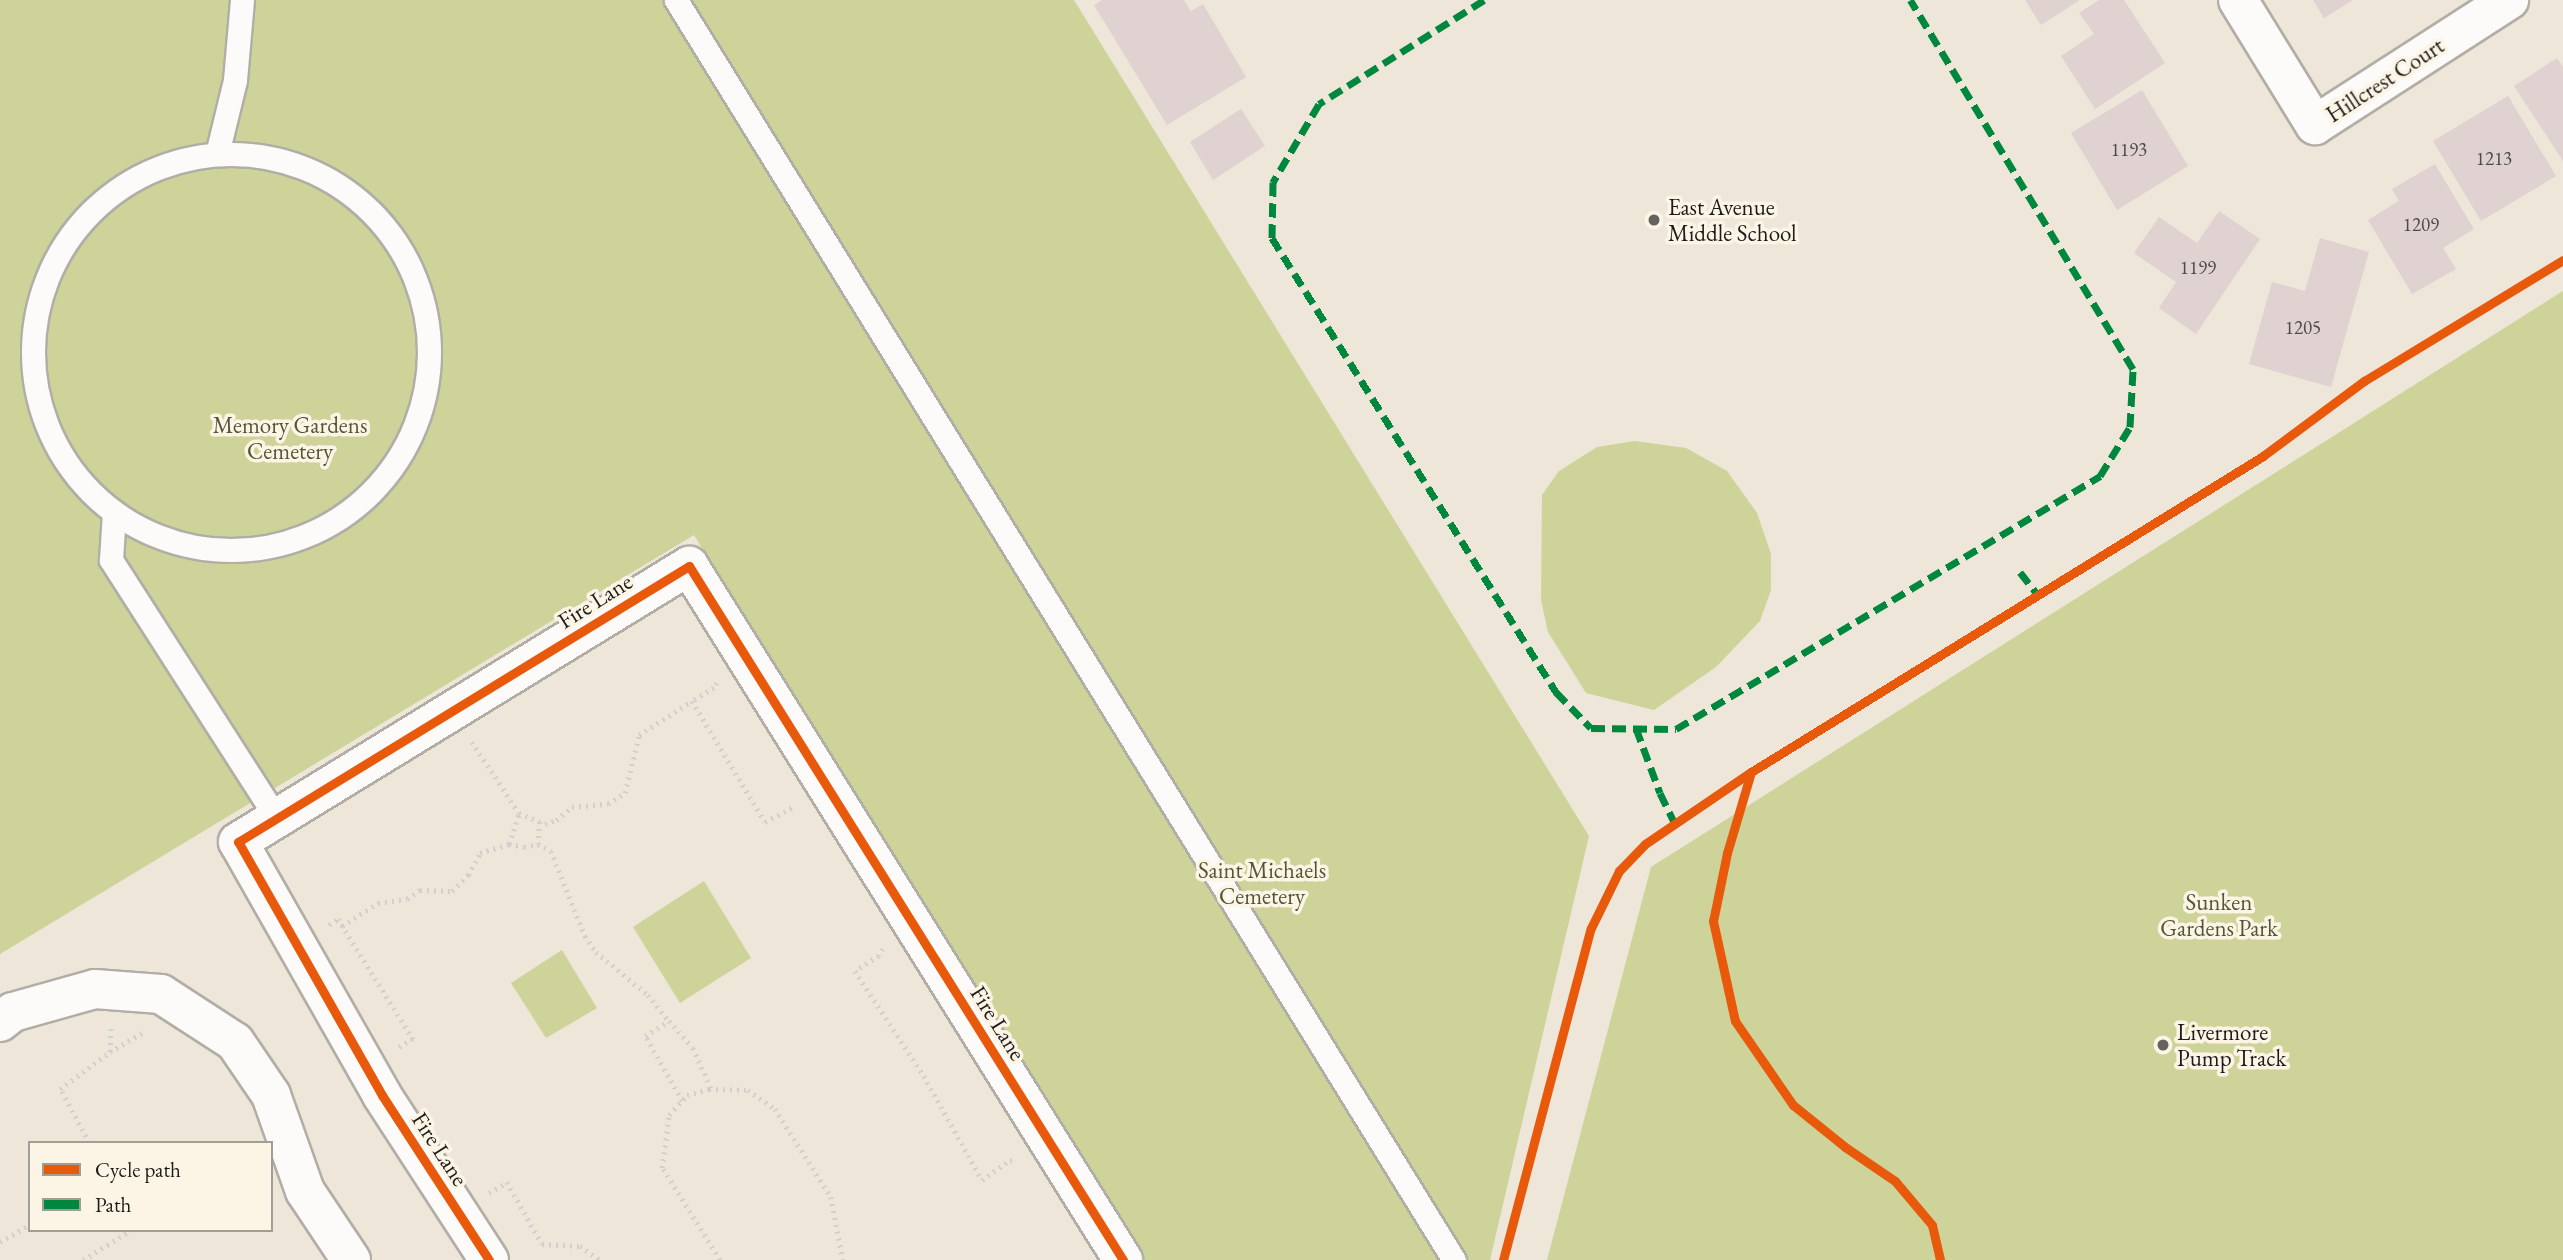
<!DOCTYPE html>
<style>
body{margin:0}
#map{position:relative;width:2563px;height:1260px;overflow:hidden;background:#ede6d9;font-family:"EB Garamond",serif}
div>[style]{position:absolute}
.green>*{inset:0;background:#ced39a}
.building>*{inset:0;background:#dfd2d1}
.path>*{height:4.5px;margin-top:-2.25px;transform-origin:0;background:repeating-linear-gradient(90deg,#d2d0cc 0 2px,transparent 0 7px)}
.roads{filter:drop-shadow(2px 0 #b2aea6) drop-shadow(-2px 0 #b2aea6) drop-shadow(0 2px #b2aea6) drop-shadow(0 -2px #b2aea6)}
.lane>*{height:23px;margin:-11.5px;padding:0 11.5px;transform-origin:11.5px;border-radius:11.5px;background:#fcfbf9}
.lane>.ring{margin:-11.5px;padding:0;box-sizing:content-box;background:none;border:23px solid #fcfbf9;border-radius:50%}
.street>*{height:38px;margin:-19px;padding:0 19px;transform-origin:19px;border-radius:19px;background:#fcfbf9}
.quiet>*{height:7px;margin-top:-3.5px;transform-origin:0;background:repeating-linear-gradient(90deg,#00873e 0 14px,transparent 0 21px)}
.cycleway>*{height:9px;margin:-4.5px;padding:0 4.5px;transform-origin:4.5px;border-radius:4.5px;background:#e8590c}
.dots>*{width:19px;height:19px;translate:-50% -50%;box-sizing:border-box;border:4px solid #fcf5e5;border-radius:50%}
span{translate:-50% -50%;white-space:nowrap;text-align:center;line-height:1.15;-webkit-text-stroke:7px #fcf5e5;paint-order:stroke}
.number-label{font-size:19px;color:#4d4a49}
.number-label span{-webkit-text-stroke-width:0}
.street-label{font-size:23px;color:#1c1c1c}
.poi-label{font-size:23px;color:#1c1c1c}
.left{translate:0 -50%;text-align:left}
.park-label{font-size:23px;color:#515736}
.legend{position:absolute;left:28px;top:1141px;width:245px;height:91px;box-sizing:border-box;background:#fcf5e5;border:2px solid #a29e95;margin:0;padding:9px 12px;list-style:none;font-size:21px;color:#1c1c1c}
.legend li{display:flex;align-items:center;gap:14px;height:35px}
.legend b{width:35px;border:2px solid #a29e95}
</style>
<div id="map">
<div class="green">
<div style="clip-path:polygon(0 0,1074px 0,1589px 836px,1490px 1260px,1136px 1260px,694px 535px,0 954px)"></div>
<div style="clip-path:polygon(2563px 291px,2563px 1260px,1547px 1260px,1651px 867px)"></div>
<div style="clip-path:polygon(1635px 441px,1686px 448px,1727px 471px,1757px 513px,1771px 554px,1771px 590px,1760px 621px,1716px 667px,1654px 710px,1586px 693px,1548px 632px,1541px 600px,1542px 495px,1559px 471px,1597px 447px)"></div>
<div style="clip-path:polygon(704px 881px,751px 958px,680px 1003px,633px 927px)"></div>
<div style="clip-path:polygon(562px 950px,597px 1008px,546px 1038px,511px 983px)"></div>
</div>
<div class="building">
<div style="clip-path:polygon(1102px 0,1184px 0,1191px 11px,1203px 4px,1246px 77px,1167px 125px,1094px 5px)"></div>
<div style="clip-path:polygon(2025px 0,2080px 0,2041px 25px)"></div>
<div style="clip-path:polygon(2099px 0,2124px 0,2165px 63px,2095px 109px,2061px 56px,2094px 34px,2079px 13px)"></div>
<div style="clip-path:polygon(2313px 0,2353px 0,2324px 18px)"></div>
<div style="clip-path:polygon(2557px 58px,2563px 67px,2563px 161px,2514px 86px)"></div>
<div style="clip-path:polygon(2142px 90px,2188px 166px,2117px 210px,2071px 133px)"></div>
<div style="clip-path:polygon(2508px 96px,2556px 176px,2481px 221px,2433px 141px)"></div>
<div style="clip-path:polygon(1241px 109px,1265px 146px,1213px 180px,1190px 142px)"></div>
<div style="clip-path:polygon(2435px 164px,2474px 229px,2443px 248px,2456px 269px,2412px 294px,2368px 220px,2399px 201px,2392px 189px)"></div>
<div style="clip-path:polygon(2219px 211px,2260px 239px,2196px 334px,2159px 308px,2176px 282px,2134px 253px,2159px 217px,2197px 243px)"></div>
<div style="clip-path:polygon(2320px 238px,2369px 252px,2331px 387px,2249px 364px,2272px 282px,2305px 291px)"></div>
</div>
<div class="path">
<div style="left:717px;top:683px;width:6px;rotate:121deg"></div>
<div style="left:714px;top:688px;width:26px;rotate:149deg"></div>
<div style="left:692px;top:701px;width:141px;rotate:58.9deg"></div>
<div style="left:765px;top:822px;width:32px;rotate:-28deg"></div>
<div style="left:472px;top:742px;width:85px;rotate:56.5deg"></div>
<div style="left:519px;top:813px;width:28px;rotate:23deg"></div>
<div style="left:545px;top:824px;width:12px;rotate:-20deg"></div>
<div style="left:556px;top:820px;width:21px;rotate:-39deg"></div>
<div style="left:572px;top:807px;width:36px;rotate:-5deg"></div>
<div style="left:608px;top:804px;width:20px;rotate:-33deg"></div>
<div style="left:625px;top:793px;width:60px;rotate:-76.4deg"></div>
<div style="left:639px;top:735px;width:63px;rotate:-32.7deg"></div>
<div style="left:540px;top:822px;width:22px;rotate:95deg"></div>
<div style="left:538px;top:844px;width:15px;rotate:28deg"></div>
<div style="left:551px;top:851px;width:92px;rotate:68.2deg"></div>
<div style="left:585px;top:936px;width:19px;rotate:55deg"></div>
<div style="left:596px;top:952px;width:67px;rotate:39.6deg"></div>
<div style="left:648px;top:995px;width:33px;rotate:51deg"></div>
<div style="left:509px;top:844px;width:15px;rotate:11deg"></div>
<div style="left:524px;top:847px;width:14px;rotate:-12deg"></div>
<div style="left:329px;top:925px;width:11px;rotate:-34deg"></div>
<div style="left:338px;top:919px;width:142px;rotate:58deg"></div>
<div style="left:413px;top:1039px;width:17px;rotate:149deg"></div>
<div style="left:342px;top:926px;width:43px;rotate:-32.6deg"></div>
<div style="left:378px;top:903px;width:29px;rotate:-8deg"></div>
<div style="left:407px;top:899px;width:16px;rotate:-35deg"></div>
<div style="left:420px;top:890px;width:32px;rotate:2deg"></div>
<div style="left:452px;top:891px;width:23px;rotate:-45deg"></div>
<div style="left:468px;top:875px;width:25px;rotate:-61deg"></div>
<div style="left:480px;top:853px;width:30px;rotate:-17deg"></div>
<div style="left:509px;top:844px;width:33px;rotate:-72deg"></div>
<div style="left:883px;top:949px;width:8px;rotate:120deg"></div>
<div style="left:879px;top:956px;width:28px;rotate:148deg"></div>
<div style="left:855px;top:971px;width:126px;rotate:56.7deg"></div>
<div style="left:924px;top:1076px;width:119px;rotate:60.9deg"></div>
<div style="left:982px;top:1180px;width:34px;rotate:-36deg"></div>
<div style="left:1010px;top:1160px;width:6px;rotate:9deg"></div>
<div style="left:110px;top:1052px;width:23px;rotate:-88deg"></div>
<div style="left:682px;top:1101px;width:75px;rotate:-119.6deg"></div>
<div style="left:645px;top:1036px;width:28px;rotate:-32deg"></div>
<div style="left:669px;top:1021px;width:36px;rotate:48deg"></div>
<div style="left:693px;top:1048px;width:46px;rotate:65.7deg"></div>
<div style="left:89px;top:1143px;width:61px;rotate:-118.2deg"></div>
<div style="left:60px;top:1089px;width:62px;rotate:-36.5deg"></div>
<div style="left:110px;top:1052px;width:37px;rotate:-31deg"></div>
<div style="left:489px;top:1193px;width:21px;rotate:-31deg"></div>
<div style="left:507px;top:1182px;width:71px;rotate:60.6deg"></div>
<div style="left:542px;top:1244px;width:38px;rotate:3deg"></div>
<div style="left:580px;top:1246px;width:24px;rotate:35deg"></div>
<div style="left:0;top:1242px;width:34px;rotate:-30deg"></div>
<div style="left:83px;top:1260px;width:57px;rotate:-32deg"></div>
<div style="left:720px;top:1260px;width:109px;rotate:-122.2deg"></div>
<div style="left:662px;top:1168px;width:53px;rotate:-82.5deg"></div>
<div style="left:669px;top:1115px;width:27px;rotate:-48deg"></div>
<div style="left:687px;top:1095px;width:23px;rotate:-15deg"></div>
<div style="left:709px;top:1089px;width:39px;rotate:1deg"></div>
<div style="left:748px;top:1090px;width:33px;rotate:35deg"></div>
<div style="left:775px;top:1109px;width:104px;rotate:57.5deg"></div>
<div style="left:831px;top:1197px;width:64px;rotate:79.2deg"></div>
</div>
<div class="roads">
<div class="lane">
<div style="left:676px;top:0;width:1481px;rotate:58.31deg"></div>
<div class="ring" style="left:33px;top:154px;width:373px;height:373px"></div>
<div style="left:217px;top:154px;width:76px;rotate:-76.3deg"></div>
<div style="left:235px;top:80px;width:80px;rotate:-85deg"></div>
<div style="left:114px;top:512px;width:48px;rotate:93.6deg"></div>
<div style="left:111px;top:560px;width:308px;rotate:57.3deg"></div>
</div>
<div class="street">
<div style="left:2238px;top:0;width:147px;rotate:58.4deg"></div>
<div style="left:2315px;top:125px;width:231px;rotate:-32.8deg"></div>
<div style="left:0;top:1022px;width:16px;rotate:-38deg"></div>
<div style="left:13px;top:1012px;width:85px;rotate:-15.7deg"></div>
<div style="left:95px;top:989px;width:66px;rotate:4.3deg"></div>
<div style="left:161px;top:994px;width:88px;rotate:33deg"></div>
<div style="left:235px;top:1042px;width:64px;rotate:55.8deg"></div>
<div style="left:271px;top:1095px;width:102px;rotate:70.5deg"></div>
<div style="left:305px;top:1191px;width:83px;rotate:56.3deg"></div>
<div style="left:489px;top:1260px;width:197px;rotate:-123deg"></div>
<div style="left:382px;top:1095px;width:291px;rotate:-119.6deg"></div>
<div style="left:238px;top:842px;width:529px;rotate:-31.47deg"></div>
<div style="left:689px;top:566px;width:819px;rotate:57.98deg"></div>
</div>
</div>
<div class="quiet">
<div style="left:1484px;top:0;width:195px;rotate:147.8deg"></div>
<div style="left:1319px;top:104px;width:91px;rotate:120.5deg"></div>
<div style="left:1273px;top:182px;width:56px;rotate:91deg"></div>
<div style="left:1272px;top:238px;width:536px;rotate:57.97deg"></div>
<div style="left:1556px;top:692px;width:50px;rotate:45.8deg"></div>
<div style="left:1591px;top:728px;width:85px;rotate:0.7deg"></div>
<div style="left:1676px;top:729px;width:494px;rotate:-30.8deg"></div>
<div style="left:2100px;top:476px;width:57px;rotate:-58.5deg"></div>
<div style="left:2130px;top:427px;width:58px;rotate:-87deg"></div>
<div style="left:2133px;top:369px;width:431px;rotate:-121.1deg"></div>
<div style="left:2020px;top:572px;width:31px;rotate:52deg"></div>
<div style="left:1636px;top:728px;width:69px;rotate:69.7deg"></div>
<div style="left:1660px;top:793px;width:32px;rotate:64deg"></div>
</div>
<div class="cycleway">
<div style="left:1751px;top:772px;width:84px;rotate:106.5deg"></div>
<div style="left:1727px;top:853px;width:69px;rotate:101.6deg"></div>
<div style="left:1713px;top:921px;width:102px;rotate:77.6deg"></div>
<div style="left:1735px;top:1021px;width:102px;rotate:55.4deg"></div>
<div style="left:1793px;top:1105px;width:67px;rotate:38.9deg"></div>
<div style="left:1845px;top:1147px;width:60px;rotate:34.2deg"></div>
<div style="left:1895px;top:1181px;width:57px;rotate:49.9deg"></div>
<div style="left:1932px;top:1225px;width:36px;rotate:77deg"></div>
<div style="left:489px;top:1260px;width:197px;rotate:-123deg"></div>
<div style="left:382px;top:1095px;width:291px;rotate:-119.6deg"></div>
<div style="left:238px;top:842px;width:529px;rotate:-31.47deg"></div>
<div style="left:689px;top:566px;width:819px;rotate:57.98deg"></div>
<div style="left:1503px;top:1260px;width:343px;rotate:-75.2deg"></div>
<div style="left:1591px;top:928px;width:64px;rotate:-63.8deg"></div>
<div style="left:1619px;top:871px;width:37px;rotate:-46deg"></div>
<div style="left:1645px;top:844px;width:128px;rotate:-34.2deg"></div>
<div style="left:1751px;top:772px;width:602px;rotate:-31.68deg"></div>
<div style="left:2263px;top:456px;width:126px;rotate:-36.6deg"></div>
<div style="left:2364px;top:381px;width:233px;rotate:-31.3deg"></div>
</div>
<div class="dots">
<div style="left:1654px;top:220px;background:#65635e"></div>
<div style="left:2163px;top:1045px;background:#65635e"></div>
</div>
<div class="number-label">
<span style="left:2129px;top:150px">1193</span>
<span style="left:2494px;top:159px">1213</span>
<span style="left:2421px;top:225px">1209</span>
<span style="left:2198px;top:268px">1199</span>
<span style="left:2303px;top:328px">1205</span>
</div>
<div class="street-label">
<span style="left:2385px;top:80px;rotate:-33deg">Hillcrest Court</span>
<span style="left:595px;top:601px;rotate:-32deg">Fire Lane</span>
<span style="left:998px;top:1023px;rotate:58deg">Fire Lane</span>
<span style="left:440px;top:1149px;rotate:57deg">Fire Lane</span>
</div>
<div class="poi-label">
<span class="left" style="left:1668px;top:220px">East Avenue<br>Middle School</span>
<span class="left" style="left:2177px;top:1045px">Livermore<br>Pump Track</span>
</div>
<div class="park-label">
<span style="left:290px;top:438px">Memory Gardens<br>Cemetery</span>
<span style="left:1262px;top:883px">Saint Michaels<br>Cemetery</span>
<span style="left:2219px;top:915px">Sunken<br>Gardens Park</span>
</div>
<ul class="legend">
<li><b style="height:9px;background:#e8590c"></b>Cycle path</li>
<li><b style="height:9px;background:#00873e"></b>Path</li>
</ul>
</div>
